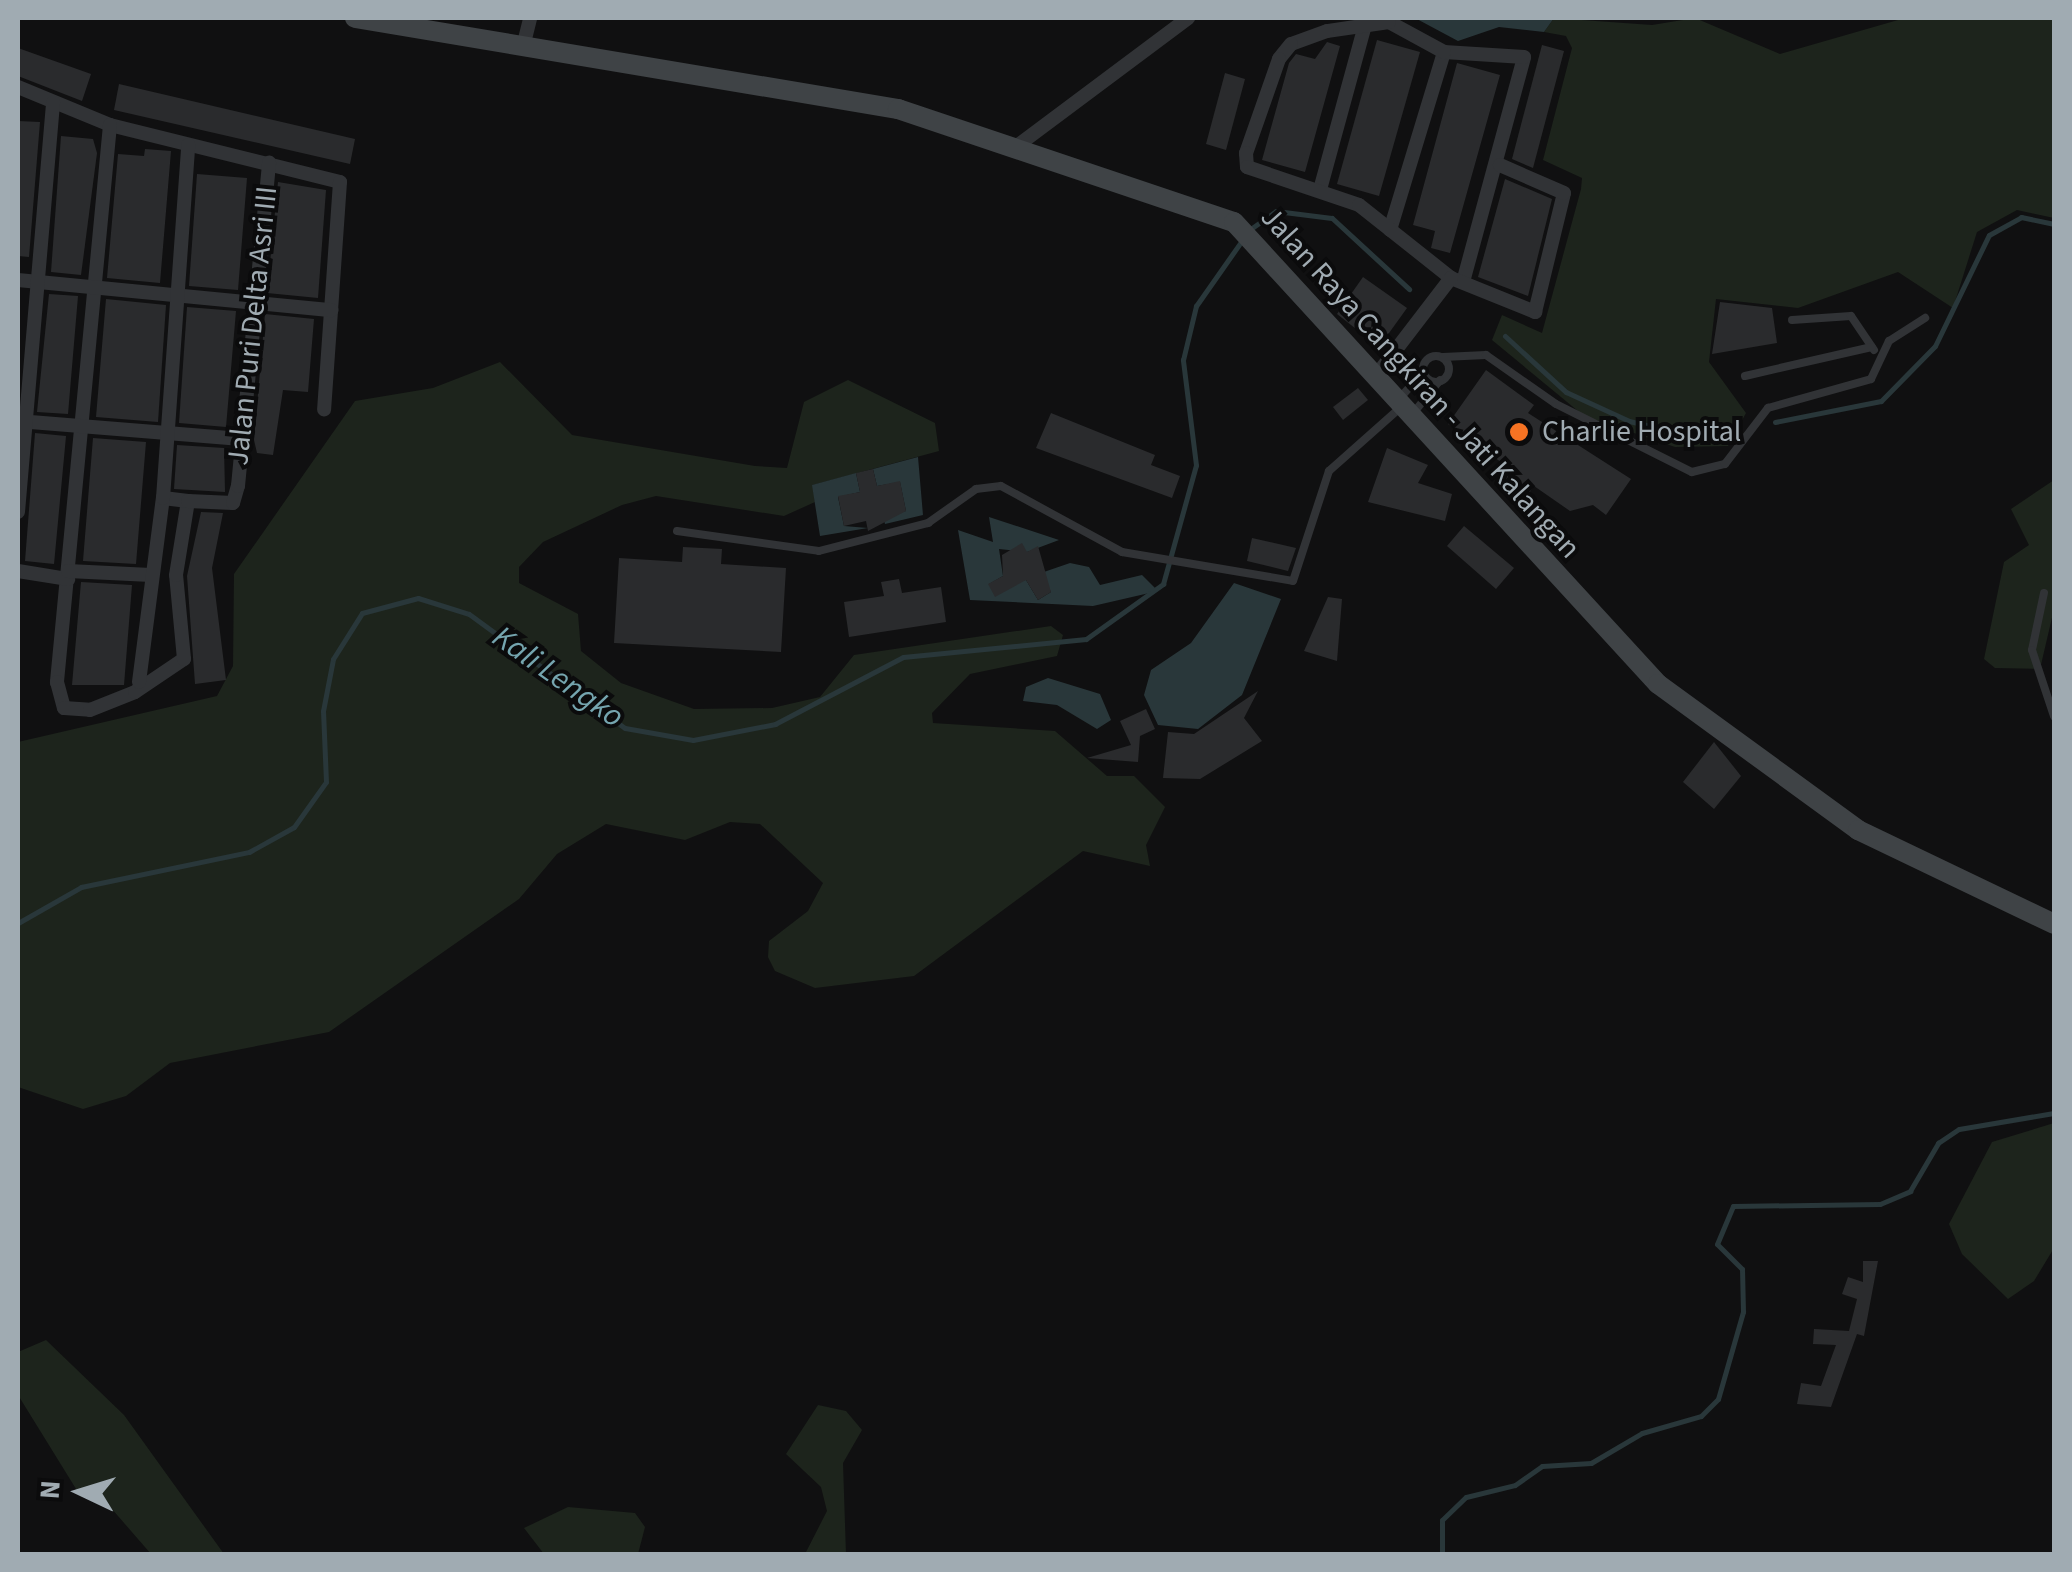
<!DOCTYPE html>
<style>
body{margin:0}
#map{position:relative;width:2072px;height:1572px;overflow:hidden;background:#101011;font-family:"Source Sans 3",sans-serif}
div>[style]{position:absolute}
.green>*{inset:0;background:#1d241c}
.water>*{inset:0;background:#29373a}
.stream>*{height:5px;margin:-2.5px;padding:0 2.5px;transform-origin:2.5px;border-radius:2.5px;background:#29373a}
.building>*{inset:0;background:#2a2b2d}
.lane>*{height:8px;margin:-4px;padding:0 4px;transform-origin:4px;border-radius:4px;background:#313336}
.lane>.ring{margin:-4px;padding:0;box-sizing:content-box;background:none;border:8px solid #313336;border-radius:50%}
.street>*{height:14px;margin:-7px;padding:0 7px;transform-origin:7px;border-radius:7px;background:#313336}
.secondary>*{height:20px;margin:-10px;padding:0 10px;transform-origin:10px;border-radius:10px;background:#3f4346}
.dots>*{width:28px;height:28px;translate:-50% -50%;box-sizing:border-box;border:5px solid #0b0b0c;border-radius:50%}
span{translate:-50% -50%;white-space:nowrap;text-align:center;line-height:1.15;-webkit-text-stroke:8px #0b0b0c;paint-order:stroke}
.street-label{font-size:30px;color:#a0abb2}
.poi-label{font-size:30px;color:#a0abb2}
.left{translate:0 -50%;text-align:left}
.water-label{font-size:32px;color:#75a5af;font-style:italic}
.frame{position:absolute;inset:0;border:20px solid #a0abb2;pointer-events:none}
.north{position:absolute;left:30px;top:1442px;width:100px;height:100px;-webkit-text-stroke:8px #0b0b0c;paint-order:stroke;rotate:274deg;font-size:28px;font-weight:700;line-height:40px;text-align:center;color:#a0abb2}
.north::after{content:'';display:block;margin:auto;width:35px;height:45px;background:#a0abb2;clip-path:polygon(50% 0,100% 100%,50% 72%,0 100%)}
</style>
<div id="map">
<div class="green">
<div style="clip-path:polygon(1554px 18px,1652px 25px,1695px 18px,1780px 54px,1905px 18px,2054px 18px,2054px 218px,2017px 210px,1977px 232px,1953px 308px,1898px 272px,1798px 308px,1716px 299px,1709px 362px,1746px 413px,1728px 446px,1675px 447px,1584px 416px,1492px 340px,1502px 315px,1542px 333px,1581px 189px,1582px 178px,1543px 160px,1572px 48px,1566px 36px,1544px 32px)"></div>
<div style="clip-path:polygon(500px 362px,572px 435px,755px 466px,787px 468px,804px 402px,848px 380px,935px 423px,939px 451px,813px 485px,815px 502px,784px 516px,656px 496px,622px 505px,543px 542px,519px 567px,519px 583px,578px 614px,581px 651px,621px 683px,694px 709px,772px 708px,820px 697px,854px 655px,1051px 626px,1063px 635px,1057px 656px,970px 674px,932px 713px,933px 723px,1055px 731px,1107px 776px,1134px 776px,1165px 807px,1146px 845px,1150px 866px,1083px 851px,914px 976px,815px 988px,775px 971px,768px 957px,769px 941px,808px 911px,823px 883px,760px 824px,730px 822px,685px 840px,606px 824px,557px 854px,519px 899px,329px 1032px,170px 1063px,126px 1096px,83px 1109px,18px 1087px,18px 742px,217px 696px,233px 666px,234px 574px,355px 401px,433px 388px)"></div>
<div style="clip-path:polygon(2054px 480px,2054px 609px,2040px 669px,1995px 668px,1984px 659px,2004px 562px,2029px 545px,2011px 509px)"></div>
<div style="clip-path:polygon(2054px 1123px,2054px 1248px,2034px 1281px,2008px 1299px,1962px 1254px,1949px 1224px,1992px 1142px)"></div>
<div style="clip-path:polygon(46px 1340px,124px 1415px,224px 1554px,151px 1554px,98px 1493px,81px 1497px,18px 1395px,18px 1352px)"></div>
<div style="clip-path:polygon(818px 1405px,846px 1411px,862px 1430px,843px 1463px,846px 1554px,805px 1554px,827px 1511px,821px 1487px,786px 1454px)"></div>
<div style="clip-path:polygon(568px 1507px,635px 1513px,645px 1527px,638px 1554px,544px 1554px,524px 1528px)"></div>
</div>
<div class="water">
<div style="clip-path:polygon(1415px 18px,1554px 18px,1544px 32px,1499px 27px,1458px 41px)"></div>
<div style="clip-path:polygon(918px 457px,923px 515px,885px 524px,883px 516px,906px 511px,900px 482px,877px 486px,873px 469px)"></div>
<div style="clip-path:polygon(856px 473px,860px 492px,838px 497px,844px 526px,868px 528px,820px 536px,812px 485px)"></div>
<div style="clip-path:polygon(989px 517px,1059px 540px,1027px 552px,999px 549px,1003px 576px,989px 584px,1026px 580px,1038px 600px,1051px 592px,1041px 573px,1070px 563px,1089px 567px,1100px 585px,1142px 575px,1158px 591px,1093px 606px,970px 600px,958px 530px,993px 542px)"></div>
<div style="clip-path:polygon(1234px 583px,1281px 599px,1242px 695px,1198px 729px,1158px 725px,1144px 695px,1151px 670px,1191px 643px)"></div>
<div style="clip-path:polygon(1048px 678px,1100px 694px,1111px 720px,1097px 729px,1057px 705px,1023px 701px,1026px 687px)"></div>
</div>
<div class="stream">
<div style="left:1249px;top:230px;width:33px;rotate:-35deg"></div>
<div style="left:1276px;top:211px;width:56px;rotate:7.1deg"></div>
<div style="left:1332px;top:218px;width:105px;rotate:42.7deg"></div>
<div style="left:1505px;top:336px;width:83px;rotate:42.6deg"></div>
<div style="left:1566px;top:392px;width:69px;rotate:24.7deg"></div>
<div style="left:1629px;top:421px;width:57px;rotate:13.1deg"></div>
<div style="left:1685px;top:434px;width:40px;rotate:-4.3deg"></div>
<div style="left:1775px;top:422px;width:108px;rotate:-11.2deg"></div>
<div style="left:1881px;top:401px;width:77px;rotate:-45.5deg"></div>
<div style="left:1935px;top:346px;width:123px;rotate:-64.1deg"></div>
<div style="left:1989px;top:235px;width:37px;rotate:-29deg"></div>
<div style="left:2021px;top:217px;width:34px;rotate:12deg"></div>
<div style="left:18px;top:923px;width:73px;rotate:-29.7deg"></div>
<div style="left:81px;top:887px;width:172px;rotate:-11.8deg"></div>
<div style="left:249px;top:852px;width:51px;rotate:-29.1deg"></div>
<div style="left:294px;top:827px;width:55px;rotate:-54.6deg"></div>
<div style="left:326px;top:782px;width:71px;rotate:-92.4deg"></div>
<div style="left:323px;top:711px;width:53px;rotate:-79.1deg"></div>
<div style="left:333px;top:659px;width:54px;rotate:-57.8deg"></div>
<div style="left:362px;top:613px;width:58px;rotate:-15deg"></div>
<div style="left:418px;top:598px;width:53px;rotate:17.4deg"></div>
<div style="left:469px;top:614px;width:193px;rotate:36.2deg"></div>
<div style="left:625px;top:728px;width:69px;rotate:10deg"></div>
<div style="left:693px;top:740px;width:84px;rotate:-11deg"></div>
<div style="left:775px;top:724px;width:144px;rotate:-27.6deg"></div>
<div style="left:903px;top:657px;width:184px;rotate:-5.6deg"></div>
<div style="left:1086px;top:639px;width:95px;rotate:-35.5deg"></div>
<div style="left:1163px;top:584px;width:123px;rotate:-74.5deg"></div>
<div style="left:1196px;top:465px;width:106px;rotate:-97.1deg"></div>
<div style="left:1183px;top:360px;width:56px;rotate:-76.5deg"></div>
<div style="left:1196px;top:306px;width:82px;rotate:-55deg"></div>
<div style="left:1442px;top:1554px;width:34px;rotate:-90deg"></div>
<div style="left:1442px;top:1520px;width:33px;rotate:-44deg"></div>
<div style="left:1466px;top:1497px;width:50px;rotate:-13.8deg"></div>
<div style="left:1515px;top:1485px;width:33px;rotate:-35deg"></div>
<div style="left:1542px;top:1466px;width:49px;rotate:-3.5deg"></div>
<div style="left:1591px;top:1463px;width:59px;rotate:-30.5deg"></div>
<div style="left:1642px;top:1433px;width:61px;rotate:-16.1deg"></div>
<div style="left:1701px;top:1416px;width:24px;rotate:-45deg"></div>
<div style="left:1718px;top:1399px;width:91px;rotate:-74deg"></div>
<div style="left:1743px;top:1312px;width:43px;rotate:-91.3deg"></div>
<div style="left:1742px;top:1269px;width:35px;rotate:-135deg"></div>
<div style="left:1717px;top:1244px;width:41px;rotate:-67.2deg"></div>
<div style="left:1733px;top:1206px;width:147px;rotate:-0.8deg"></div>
<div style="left:1880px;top:1204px;width:33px;rotate:-23deg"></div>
<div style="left:1910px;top:1191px;width:56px;rotate:-59.7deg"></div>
<div style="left:1938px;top:1143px;width:25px;rotate:-34deg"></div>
<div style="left:1959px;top:1129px;width:96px;rotate:-9.6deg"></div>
</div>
<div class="building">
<div style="clip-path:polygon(1377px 40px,1420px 52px,1379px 196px,1337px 184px)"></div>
<div style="clip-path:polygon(1327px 42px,1340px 46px,1305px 172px,1262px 160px,1289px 63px,1296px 54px,1315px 59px)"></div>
<div style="clip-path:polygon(1542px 45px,1564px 51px,1533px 168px,1512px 159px)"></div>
<div style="clip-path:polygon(18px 48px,91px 74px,82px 101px,18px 76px)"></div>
<div style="clip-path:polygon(1457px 63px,1500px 75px,1450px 253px,1431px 248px,1435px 231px,1413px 225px)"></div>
<div style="clip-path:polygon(1225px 73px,1245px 79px,1226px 150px,1206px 144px)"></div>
<div style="clip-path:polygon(119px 84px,355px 139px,350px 164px,114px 110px)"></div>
<div style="clip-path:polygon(18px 121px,40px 122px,29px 257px,18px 256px)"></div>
<div style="clip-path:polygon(61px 136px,93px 139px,97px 153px,81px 275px,51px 272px)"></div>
<div style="clip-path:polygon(145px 149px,171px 151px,160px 283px,107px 278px,118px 154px,144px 156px)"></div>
<div style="clip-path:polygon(197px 174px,247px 178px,238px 290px,189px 286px)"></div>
<div style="clip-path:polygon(1505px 179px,1552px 199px,1528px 296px,1478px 277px)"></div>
<div style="clip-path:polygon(278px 182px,326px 190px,318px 298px,267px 293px)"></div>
<div style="clip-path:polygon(1363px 277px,1407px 308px,1379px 347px,1337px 314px)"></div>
<div style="clip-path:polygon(49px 294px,78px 296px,68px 414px,37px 412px)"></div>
<div style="clip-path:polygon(106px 299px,166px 305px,158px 422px,96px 417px)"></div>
<div style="clip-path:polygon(1720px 302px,1772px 308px,1777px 343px,1712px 354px)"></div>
<div style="clip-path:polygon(187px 307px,236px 311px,226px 427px,179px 423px)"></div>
<div style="clip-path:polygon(265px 314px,314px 319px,308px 392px,283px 390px,273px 455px,257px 453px,254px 440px)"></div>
<div style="clip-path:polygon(1486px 370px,1534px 405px,1528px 413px,1631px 479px,1606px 515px,1593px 505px,1570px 511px,1534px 486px,1525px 499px,1502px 483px,1512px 470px,1448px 424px)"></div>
<div style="clip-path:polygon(1358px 388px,1368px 400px,1343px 420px,1333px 407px)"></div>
<div style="clip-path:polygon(1051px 413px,1155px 455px,1151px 465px,1180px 476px,1172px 498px,1036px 448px)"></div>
<div style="clip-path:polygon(35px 433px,66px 436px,54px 564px,25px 561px)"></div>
<div style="clip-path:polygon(93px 438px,146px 442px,136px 564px,83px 561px)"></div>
<div style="clip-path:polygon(177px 445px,224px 448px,225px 492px,174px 489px)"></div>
<div style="clip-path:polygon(1387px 448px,1428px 465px,1418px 483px,1452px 494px,1445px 521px,1368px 502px)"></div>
<div style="clip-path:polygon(873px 469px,877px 486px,900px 481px,906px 511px,868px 531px,866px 521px,844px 526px,838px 496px,860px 492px,856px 473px)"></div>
<div style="clip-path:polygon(201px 512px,223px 513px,212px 568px,226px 680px,195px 684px,187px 576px)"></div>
<div style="clip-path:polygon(1464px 526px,1514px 568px,1496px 589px,1447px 546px)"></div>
<div style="clip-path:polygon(1252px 538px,1296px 548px,1288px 571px,1247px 561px)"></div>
<div style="clip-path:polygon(1022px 543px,1027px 552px,1038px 546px,1051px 592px,1038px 600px,1026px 580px,995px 597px,988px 584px,1003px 576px,1002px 555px)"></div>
<div style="clip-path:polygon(683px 547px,722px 549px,721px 564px,786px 568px,781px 652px,614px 643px,619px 558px,682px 562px)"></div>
<div style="clip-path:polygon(899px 579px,902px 593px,941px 587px,946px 622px,849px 637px,844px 602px,884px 596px,881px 582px)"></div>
<div style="clip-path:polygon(81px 582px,132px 585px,124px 685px,72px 685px)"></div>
<div style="clip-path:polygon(1328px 597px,1342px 599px,1337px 661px,1304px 651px)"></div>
<div style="clip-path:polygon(1258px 691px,1244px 718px,1262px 741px,1200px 779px,1163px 778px,1168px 732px,1194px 734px)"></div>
<div style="clip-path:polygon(1146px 709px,1155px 729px,1140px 736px,1138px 762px,1087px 758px,1131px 745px,1120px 721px)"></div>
<div style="clip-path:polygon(1714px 742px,1741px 776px,1714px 809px,1683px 782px)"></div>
<div style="clip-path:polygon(1863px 1261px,1878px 1261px,1864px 1336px,1857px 1334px,1831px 1407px,1797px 1404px,1801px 1383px,1821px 1386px,1836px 1345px,1813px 1344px,1814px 1329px,1849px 1331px,1857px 1299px,1842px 1294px,1848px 1277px,1863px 1282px)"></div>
</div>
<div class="lane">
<div style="left:1792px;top:320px;width:59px;rotate:-3.9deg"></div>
<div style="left:1851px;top:316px;width:41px;rotate:55.9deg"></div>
<div class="ring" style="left:1423px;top:356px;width:18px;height:18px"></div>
<div style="left:1443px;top:357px;width:43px;rotate:-2.7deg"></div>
<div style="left:1486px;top:355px;width:85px;rotate:35deg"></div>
<div style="left:1556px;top:404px;width:152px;rotate:26.6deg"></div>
<div style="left:1692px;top:472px;width:34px;rotate:-14deg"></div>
<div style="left:1725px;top:464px;width:71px;rotate:-52.5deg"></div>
<div style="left:1768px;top:408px;width:107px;rotate:-15.7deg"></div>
<div style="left:1871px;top:379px;width:42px;rotate:-64.7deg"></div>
<div style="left:1889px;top:341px;width:43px;rotate:-32.6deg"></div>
<div style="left:1745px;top:376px;width:130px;rotate:-12.9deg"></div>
<div style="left:1399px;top:399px;width:36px;rotate:-48deg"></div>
<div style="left:1411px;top:416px;width:46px;rotate:-51.1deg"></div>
<div style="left:677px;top:531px;width:143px;rotate:8deg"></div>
<div style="left:819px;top:551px;width:113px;rotate:-14.4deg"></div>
<div style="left:928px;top:523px;width:59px;rotate:-35.3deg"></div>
<div style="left:976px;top:489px;width:25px;rotate:-7deg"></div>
<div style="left:1001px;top:486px;width:138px;rotate:28.6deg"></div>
<div style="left:1122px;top:552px;width:173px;rotate:9.6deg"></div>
<div style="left:1293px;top:581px;width:116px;rotate:-71.9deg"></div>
<div style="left:1329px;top:471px;width:96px;rotate:-41.6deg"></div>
<div style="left:2044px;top:593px;width:58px;rotate:101.9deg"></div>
<div style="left:2032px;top:650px;width:70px;rotate:71.6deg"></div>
</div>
<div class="street">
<div style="left:523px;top:47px;width:30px;rotate:-76deg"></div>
<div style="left:18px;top:87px;width:100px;rotate:22.4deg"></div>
<div style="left:110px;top:125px;width:237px;rotate:13.9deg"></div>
<div style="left:340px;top:182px;width:228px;rotate:94deg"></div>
<div style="left:110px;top:125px;width:560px;rotate:95.44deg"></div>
<div style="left:57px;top:682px;width:27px;rotate:75deg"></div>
<div style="left:64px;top:708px;width:26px;rotate:4deg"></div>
<div style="left:90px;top:710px;width:48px;rotate:-21.8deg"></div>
<div style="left:135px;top:692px;width:59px;rotate:-34deg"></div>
<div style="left:184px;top:659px;width:84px;rotate:-95.4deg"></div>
<div style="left:176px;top:575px;width:75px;rotate:-80.8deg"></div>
<div style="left:188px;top:501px;width:25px;rotate:-173deg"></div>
<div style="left:1013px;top:149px;width:219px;rotate:-36.8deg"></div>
<div style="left:1321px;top:186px;width:170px;rotate:-74.7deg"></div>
<div style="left:1390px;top:230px;width:186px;rotate:-73.1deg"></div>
<div style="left:18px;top:280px;width:315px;rotate:5.5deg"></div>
<div style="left:1463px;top:282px;width:233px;rotate:-74.8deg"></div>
<div style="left:1524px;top:57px;width:80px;rotate:-176.4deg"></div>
<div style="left:1444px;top:52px;width:63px;rotate:-151.4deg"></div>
<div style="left:1389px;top:22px;width:63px;rotate:171.7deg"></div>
<div style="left:1327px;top:31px;width:38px;rotate:160deg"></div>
<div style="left:1291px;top:44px;width:19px;rotate:129deg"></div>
<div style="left:1279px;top:59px;width:100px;rotate:109.3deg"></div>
<div style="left:1246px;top:153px;width:14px;rotate:86deg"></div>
<div style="left:1247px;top:167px;width:118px;rotate:18.7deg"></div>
<div style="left:1359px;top:205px;width:117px;rotate:38.4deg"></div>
<div style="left:1451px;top:278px;width:91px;rotate:22deg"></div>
<div style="left:1535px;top:312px;width:122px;rotate:-76.3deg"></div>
<div style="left:1564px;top:193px;width:70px;rotate:-156.4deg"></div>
<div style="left:1375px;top:377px;width:125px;rotate:-52.5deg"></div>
<div style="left:18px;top:421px;width:224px;rotate:4.6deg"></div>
<div style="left:188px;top:501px;width:45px;rotate:2.5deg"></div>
<div style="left:233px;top:503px;width:18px;rotate:-74deg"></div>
<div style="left:238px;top:486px;width:325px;rotate:-84.5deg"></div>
<div style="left:18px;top:512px;width:411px;rotate:-85.1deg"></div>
<div style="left:18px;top:571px;width:51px;rotate:9.1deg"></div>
<div style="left:68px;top:571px;width:83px;rotate:2.8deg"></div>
<div style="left:139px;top:682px;width:186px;rotate:-82.6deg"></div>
<div style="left:163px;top:498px;width:354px;rotate:-85.9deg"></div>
</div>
<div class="secondary">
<div style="left:355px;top:18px;width:551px;rotate:9.51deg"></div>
<div style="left:898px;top:109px;width:354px;rotate:18.6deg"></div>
<div style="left:1234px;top:222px;width:627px;rotate:47.46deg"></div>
<div style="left:1658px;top:684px;width:248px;rotate:36.1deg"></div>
<div style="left:1858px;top:830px;width:217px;rotate:25.6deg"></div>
</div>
<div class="dots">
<div style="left:1519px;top:432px;background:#f67323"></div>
</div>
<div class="street-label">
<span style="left:253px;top:326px;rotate:-84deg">Jalan Puri Delta Asri III</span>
<span style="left:1420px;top:383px;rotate:48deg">Jalan Raya Cangkiran - Jati Kalangan</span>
</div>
<div class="poi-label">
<span class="left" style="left:1542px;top:432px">Charlie Hospital</span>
</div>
<div class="water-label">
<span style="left:558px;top:677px;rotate:35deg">Kali Lengko</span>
</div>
<div class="frame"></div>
<div class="north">N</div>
</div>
